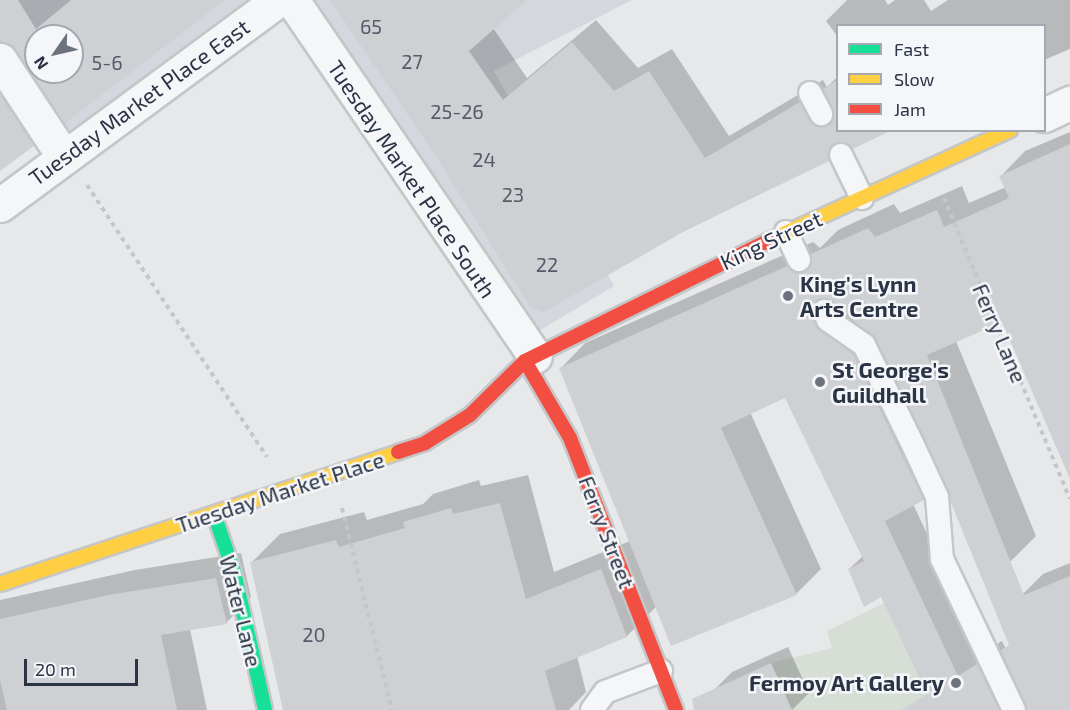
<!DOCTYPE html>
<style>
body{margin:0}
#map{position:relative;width:1070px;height:710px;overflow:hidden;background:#e6e8ea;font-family:"Exo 2",sans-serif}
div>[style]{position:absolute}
.built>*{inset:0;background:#d4d7dd}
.green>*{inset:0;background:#d6ded6}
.shadow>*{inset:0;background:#0003}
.building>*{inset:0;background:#ced0d3}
.path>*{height:4px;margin-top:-2px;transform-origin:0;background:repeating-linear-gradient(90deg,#c5c6ca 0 4.5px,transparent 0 9px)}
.roads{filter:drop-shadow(2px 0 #c4c6c8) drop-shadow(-2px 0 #c4c6c8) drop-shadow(0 2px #c4c6c8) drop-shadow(0 -2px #c4c6c8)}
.lane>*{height:22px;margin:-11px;padding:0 11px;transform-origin:11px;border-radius:11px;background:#f5f6f7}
.street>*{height:33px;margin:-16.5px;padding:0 16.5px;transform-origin:16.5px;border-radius:16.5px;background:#f5f6f7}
.fast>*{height:14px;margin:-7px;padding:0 7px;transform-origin:7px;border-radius:7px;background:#16e098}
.slow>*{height:14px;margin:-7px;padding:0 7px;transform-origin:7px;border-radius:7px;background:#ffcf43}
.jam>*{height:14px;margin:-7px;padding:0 7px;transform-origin:7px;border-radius:7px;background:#f24e42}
.dots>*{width:16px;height:16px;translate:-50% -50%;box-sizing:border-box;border:3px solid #f4f6f9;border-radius:50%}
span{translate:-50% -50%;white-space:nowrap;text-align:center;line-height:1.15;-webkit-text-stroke:5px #f4f6f9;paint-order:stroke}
.number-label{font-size:20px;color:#545c69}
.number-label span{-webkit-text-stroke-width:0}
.street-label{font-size:22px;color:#2b3445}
.poi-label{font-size:22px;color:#2b3445;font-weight:700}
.left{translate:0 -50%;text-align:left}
.right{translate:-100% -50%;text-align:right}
.legend{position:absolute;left:836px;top:24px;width:210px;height:108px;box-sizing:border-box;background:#f4f6f9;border:2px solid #a4a8b1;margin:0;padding:8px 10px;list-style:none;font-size:18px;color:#2b3445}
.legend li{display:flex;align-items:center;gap:12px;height:30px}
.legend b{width:30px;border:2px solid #a4a8b1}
.north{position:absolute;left:24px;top:24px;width:60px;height:60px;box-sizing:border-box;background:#f4f6f9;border:2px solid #a4a8b1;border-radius:50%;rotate:236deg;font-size:16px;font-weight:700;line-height:24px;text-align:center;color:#2b3445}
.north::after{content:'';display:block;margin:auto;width:21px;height:27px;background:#6c737f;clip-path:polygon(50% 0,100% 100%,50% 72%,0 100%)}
.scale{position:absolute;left:24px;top:659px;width:114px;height:27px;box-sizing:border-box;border:3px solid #2b3445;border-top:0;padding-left:8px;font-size:18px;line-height:21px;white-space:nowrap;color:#2b3445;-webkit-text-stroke:4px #f4f6f9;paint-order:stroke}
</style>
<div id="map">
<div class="built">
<div style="clip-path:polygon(evenodd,0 0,278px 0,64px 157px,0 59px,0 0,36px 36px,72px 36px,72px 72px,36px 72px,36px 36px)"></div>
<div style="clip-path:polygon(292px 0,632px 0,494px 71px,614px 286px,522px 341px)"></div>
</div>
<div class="green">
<div style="clip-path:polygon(884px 603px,935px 710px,792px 710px,771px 663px,832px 648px,827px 631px)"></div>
</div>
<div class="shadow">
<div style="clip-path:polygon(evenodd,0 0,221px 0,65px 121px,11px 45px,58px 120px,0 169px,0 0,36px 36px,72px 36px,72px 72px,36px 72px,36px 36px)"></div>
<div style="clip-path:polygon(332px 0,524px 0,493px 28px,527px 78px,596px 20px,638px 68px,672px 49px,729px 136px,823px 80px,827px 87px,838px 76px,838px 130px,846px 142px,828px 160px,441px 160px)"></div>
<div style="clip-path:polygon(847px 0,885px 0,888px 5px,895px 0,924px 0,931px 11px,948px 0,1070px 0,1070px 49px,1044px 60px,1044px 26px,838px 26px,838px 37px,826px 21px)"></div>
<div style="clip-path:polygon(1070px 132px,1070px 475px,1003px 320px,956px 341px,1036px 536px,1011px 561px,981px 572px,944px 478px,913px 504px,983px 652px,1002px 641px,1027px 692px,1050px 710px,937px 710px,882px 595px,849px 569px,863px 556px,785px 396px,750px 412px,821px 569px,796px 594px,657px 606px,627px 636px,577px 656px,586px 692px,569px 710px,284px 710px,252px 562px,280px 534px,364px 512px,367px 520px,423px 504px,433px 494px,479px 480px,481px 486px,528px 475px,554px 572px,630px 541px,561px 368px,585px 343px,813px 242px,820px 248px,838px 230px,894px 204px,900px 213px,962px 186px,969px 203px,1006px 187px,1001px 176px,1025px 151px)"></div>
<div style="clip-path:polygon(241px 553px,251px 597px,226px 623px,190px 629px,207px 710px,0 710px,0 600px,135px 570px)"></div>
<div style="clip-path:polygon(1070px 563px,1070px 709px,1018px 599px,1043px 574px)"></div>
<div style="clip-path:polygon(788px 647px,809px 693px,792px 710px,723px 710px,714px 690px,732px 672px)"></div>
</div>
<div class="building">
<div style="clip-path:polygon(evenodd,0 0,18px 0,36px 29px,71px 0,225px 0,64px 124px,16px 50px,0 41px,0 0,36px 36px,72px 36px,72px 72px,36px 72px,36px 36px)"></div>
<div style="clip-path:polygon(330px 0,527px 0,469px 51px,503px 100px,572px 42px,614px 91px,649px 71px,705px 158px,800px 102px,813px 125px,828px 126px,834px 114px,823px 89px,837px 80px,837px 130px,892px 130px,853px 149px,843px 142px,835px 143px,828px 153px,829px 161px,683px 232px,544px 312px,530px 307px,439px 161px)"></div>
<div style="clip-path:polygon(0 94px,34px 146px,0 171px)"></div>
<div style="clip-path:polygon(1070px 144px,1070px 479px,1002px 322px,927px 355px,1024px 595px,1070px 576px,1070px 710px,1027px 710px,1001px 650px,1009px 645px,925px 439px,876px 339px,826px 298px,818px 299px,811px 309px,816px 325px,853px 354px,924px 500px,885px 521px,958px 676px,977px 664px,999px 710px,901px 710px,927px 694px,881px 597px,864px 607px,848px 569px,864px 561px,785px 398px,721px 428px,797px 595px,671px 646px,559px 368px,787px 266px,797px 273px,805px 272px,812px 262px,811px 254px,868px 228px,875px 237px,937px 210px,944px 227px,1009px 198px,999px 176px)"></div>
<div style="clip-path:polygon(500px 503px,526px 599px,601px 569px,627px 637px,545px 671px,556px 710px,283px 710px,250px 562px,336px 540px,339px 547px,405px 528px,403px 522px,451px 508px,453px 514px)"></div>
<div style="clip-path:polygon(216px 578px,227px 624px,161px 635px,177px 710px,7px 710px,0 680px,0 619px,108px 595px)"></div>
<div style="clip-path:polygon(771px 663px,792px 710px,694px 710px,692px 699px)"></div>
</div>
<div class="path">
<div style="left:87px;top:185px;width:326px;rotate:56.5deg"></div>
<div style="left:944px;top:198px;width:326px;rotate:67.3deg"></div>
<div style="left:342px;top:508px;width:208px;rotate:76.1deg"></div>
</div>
<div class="roads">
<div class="lane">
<div style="left:810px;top:93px;width:24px;rotate:62deg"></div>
<div style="left:841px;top:155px;width:48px;rotate:64deg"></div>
<div style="left:786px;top:232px;width:31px;rotate:65deg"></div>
<div style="left:824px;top:311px;width:10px;rotate:66deg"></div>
<div style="left:828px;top:320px;width:44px;rotate:34.8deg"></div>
<div style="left:864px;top:345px;width:111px;rotate:63.9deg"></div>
<div style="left:913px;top:445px;width:57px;rotate:65.2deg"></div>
<div style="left:937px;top:497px;width:62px;rotate:85.4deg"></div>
<div style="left:942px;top:559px;width:167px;rotate:64.5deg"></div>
<div style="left:592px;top:710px;width:22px;rotate:-54deg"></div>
<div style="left:605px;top:692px;width:60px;rotate:-20.6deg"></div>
</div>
<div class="street">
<div style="left:292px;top:0;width:431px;rotate:55.7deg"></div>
<div style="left:0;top:60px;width:116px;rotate:56.6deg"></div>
<div style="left:1044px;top:115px;width:29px;rotate:-25deg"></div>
<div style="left:0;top:205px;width:345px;rotate:-36.4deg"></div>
</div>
<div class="fast">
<div style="left:214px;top:514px;width:61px;rotate:71deg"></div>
<div style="left:234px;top:572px;width:141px;rotate:77.3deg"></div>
</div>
<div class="slow">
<div style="left:772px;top:239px;width:262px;rotate:-24.6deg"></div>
<div style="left:0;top:584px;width:419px;rotate:-18.3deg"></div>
</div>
<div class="jam">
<div style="left:525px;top:361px;width:89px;rotate:59.7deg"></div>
<div style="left:570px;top:438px;width:292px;rotate:68.7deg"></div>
<div style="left:398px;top:452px;width:28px;rotate:-18deg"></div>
<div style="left:425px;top:443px;width:53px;rotate:-31.9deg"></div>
<div style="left:470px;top:415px;width:77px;rotate:-44.5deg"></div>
<div style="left:525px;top:361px;width:275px;rotate:-26.3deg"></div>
</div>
</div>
<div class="dots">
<div style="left:788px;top:296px;background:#6c737f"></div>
<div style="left:820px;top:382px;background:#6c737f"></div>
<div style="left:956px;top:683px;background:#6c737f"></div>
</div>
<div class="number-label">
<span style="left:371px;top:26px">65</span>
<span style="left:412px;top:61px">27</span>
<span style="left:107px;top:62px">5-6</span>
<span style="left:457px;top:111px">25-26</span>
<span style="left:484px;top:159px">24</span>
<span style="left:513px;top:194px">23</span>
<span style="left:547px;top:264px">22</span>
<span style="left:314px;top:634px">20</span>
</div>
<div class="street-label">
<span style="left:139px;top:102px;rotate:-36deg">Tuesday Market Place East</span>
<span style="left:412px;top:179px;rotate:56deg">Tuesday Market Place South</span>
<span style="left:771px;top:240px;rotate:-25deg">King Street</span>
<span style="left:1000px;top:333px;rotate:67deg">Ferry Lane</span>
<span style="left:280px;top:492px;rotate:-18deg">Tuesday Market Place</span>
<span style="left:607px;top:532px;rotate:69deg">Ferry Street</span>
<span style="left:241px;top:611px;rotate:76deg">Water Lane</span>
</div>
<div class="poi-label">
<span class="left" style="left:800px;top:296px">King's Lynn<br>Arts Centre</span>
<span class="left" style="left:832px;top:382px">St George's<br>Guildhall</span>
<span class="right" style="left:944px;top:683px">Fermoy Art Gallery</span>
</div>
<ul class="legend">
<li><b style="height:8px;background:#16e098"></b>Fast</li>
<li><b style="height:8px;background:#ffcf43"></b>Slow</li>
<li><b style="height:8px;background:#f24e42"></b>Jam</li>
</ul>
<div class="north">N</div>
<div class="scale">20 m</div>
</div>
